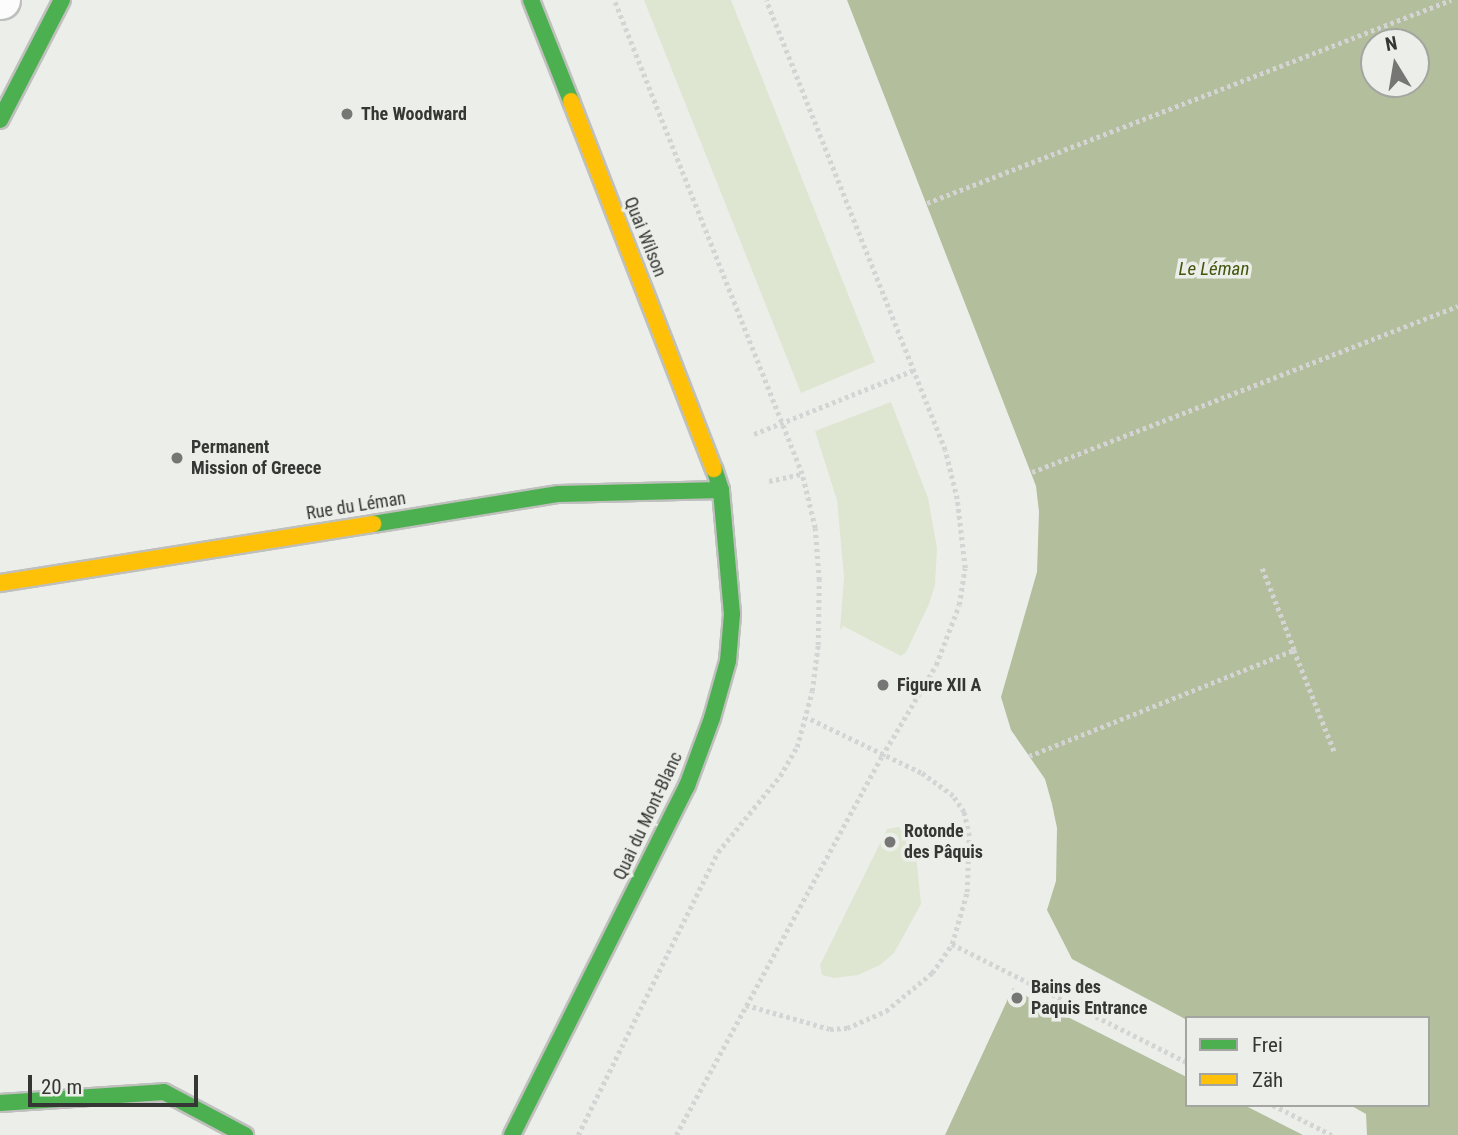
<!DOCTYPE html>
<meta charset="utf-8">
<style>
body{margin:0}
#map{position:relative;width:1458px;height:1135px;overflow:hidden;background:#eceeea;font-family:"Roboto Condensed",sans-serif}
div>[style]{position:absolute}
.green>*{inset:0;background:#dee6d1}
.water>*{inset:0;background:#b3be9d}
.pier>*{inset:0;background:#eceeea}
.path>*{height:4.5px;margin-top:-2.25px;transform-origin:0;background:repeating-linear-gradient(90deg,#d4d4d4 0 3.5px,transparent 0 7px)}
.roads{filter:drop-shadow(2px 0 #bfc0bd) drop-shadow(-2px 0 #bfc0bd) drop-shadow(0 2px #bfc0bd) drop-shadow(0 -2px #bfc0bd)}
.street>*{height:38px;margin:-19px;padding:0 19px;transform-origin:19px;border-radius:19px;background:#fcfcfc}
.fast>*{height:16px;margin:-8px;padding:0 8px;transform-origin:8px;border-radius:8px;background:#4caf50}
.slow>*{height:16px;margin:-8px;padding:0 8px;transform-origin:8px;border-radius:8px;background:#ffc107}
.dots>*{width:19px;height:19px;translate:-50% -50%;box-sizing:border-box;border:4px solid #ecefe9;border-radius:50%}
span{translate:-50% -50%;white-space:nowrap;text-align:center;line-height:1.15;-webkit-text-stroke:7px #ecefe9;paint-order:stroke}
.poi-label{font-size:18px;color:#363734;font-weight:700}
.left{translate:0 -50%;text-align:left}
.street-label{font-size:18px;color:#363734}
.water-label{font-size:19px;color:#44550d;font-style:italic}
.legend{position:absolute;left:1185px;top:1016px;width:245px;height:91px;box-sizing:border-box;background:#ecefe9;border:2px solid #a3a5a1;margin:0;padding:9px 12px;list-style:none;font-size:21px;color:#363734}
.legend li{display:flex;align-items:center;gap:14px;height:35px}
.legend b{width:35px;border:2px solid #a3a5a1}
.north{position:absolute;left:1360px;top:28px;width:70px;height:70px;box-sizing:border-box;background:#ecefe9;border:2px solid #a3a5a1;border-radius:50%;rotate:349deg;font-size:19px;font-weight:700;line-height:28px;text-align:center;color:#363734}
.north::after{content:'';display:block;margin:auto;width:24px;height:32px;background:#767774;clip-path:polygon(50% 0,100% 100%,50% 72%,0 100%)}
.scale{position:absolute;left:28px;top:1075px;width:170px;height:32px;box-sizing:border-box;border:4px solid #363734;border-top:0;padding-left:9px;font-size:21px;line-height:24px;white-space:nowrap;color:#363734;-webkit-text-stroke:5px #ecefe9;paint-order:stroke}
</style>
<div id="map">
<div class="green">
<div style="clip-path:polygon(644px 0,731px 0,875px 362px,801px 393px)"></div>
<div style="clip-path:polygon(891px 402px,928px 498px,937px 548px,935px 585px,929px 604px,906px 652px,901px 656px,843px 626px,840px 630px,844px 577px,837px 500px,815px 431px)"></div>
<div style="clip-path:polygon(899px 827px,910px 841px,916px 855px,921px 904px,894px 953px,880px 965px,858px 975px,834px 978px,822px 975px,820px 965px,825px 955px,887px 829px)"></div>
</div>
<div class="water">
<div style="clip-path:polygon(evenodd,847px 0,1458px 0,1458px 1135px,1367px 1135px,1366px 1114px,1350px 1105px,1428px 1105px,1428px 1018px,1187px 1020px,1072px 959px,1047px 910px,1056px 881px,1057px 828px,1052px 804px,1045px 779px,1011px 730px,1001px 697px,1037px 572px,1039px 512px,1036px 486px,847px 0,1374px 42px,1416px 42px,1416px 84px,1374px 84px,1374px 42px)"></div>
<div style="clip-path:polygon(1013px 988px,1187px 1077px,1187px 1105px,1244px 1105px,1303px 1135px,945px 1135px)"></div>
</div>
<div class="pier">
<div style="clip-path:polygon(1014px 985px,1187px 1073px,1187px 1077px,1028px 997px,1013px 988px)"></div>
</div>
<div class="path">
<div style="left:927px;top:203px;width:562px;rotate:-21.18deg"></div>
<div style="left:754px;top:434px;width:172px;rotate:-21.8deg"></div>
<div style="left:1032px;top:472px;width:457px;rotate:-21.3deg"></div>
<div style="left:769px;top:481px;width:34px;rotate:-12deg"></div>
<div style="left:1294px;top:650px;width:111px;rotate:68.3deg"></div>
<div style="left:1029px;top:756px;width:285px;rotate:-21.8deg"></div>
<div style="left:1294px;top:650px;width:90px;rotate:-111.4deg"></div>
<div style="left:952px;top:944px;width:263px;rotate:26.7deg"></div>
<div style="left:746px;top:1005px;width:87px;rotate:15.9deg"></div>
<div style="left:830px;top:1029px;width:17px;rotate:-3deg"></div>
<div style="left:847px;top:1028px;width:43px;rotate:-23.6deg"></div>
<div style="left:886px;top:1011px;width:60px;rotate:-39.6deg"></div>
<div style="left:932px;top:973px;width:35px;rotate:-55deg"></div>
<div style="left:952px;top:944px;width:54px;rotate:-73.9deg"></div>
<div style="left:967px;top:892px;width:56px;rotate:-88deg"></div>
<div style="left:969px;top:836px;width:25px;rotate:-102deg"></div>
<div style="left:964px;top:812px;width:19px;rotate:-125deg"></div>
<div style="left:953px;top:796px;width:39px;rotate:-144deg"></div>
<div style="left:921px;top:773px;width:127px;rotate:-154.2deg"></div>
<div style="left:1273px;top:1105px;width:66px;rotate:27deg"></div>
<div style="left:578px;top:1135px;width:316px;rotate:-63.7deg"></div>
<div style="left:718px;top:852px;width:98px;rotate:-50.8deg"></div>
<div style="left:780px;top:776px;width:34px;rotate:-60deg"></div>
<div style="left:797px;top:747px;width:58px;rotate:-75deg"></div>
<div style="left:812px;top:691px;width:46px;rotate:-82.6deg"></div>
<div style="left:818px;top:645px;width:65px;rotate:-89.1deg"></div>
<div style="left:819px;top:580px;width:52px;rotate:-94.4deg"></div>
<div style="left:815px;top:528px;width:56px;rotate:-103.5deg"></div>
<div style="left:802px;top:474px;width:510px;rotate:-111.63deg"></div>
<div style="left:676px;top:1135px;width:431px;rotate:-61.5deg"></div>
<div style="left:882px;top:756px;width:106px;rotate:-59.3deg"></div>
<div style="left:936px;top:665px;width:64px;rotate:-69deg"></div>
<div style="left:959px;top:605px;width:37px;rotate:-81deg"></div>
<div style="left:965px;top:568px;width:69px;rotate:-96.6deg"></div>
<div style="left:957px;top:499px;width:50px;rotate:-103.8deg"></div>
<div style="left:945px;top:450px;width:484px;rotate:-111.7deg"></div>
</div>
<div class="roads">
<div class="street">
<div style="left:0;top:0;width:1px"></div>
</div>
<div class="fast">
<div style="left:531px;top:0;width:109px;rotate:68.4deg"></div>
<div style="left:0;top:120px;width:135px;rotate:-62.7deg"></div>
<div style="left:373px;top:524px;width:188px;rotate:-9.2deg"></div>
<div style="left:559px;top:494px;width:162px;rotate:-1.4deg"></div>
<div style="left:0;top:1103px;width:164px;rotate:-3.8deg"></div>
<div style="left:164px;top:1092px;width:92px;rotate:28deg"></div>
<div style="left:512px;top:1135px;width:390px;rotate:-63.4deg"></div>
<div style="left:687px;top:786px;width:72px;rotate:-69.8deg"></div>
<div style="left:712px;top:718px;width:59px;rotate:-74.3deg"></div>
<div style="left:728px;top:661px;width:47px;rotate:-85.1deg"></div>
<div style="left:732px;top:614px;width:124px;rotate:-95.1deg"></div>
<div style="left:721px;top:490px;width:22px;rotate:-108deg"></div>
</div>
<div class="slow">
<div style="left:571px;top:101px;width:395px;rotate:68.8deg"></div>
<div style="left:0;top:583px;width:378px;rotate:-9deg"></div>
</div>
</div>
<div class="dots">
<div style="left:347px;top:114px;background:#767774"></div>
<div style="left:177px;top:458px;background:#767774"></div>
<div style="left:883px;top:685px;background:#767774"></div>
<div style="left:890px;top:842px;background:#767774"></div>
<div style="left:1017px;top:998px;background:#767774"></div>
</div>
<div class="poi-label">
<span class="left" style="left:361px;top:114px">The Woodward</span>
<span class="left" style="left:191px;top:458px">Permanent<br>Mission of Greece</span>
<span class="left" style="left:897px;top:685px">Figure XII A</span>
<span class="left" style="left:904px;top:842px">Rotonde<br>des Pâquis</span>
<span class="left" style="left:1031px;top:998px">Bains des<br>Paquis Entrance</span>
</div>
<div class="street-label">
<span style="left:645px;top:237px;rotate:68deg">Quai Wilson</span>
<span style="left:356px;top:506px;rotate:-9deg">Rue du Léman</span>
<span style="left:648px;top:816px;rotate:-65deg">Quai du Mont-Blanc</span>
</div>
<div class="water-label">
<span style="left:1214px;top:269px">Le Léman</span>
</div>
<ul class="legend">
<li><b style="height:9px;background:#4caf50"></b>Frei</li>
<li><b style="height:9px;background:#ffc107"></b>Zäh</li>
</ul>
<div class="north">N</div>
<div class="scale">20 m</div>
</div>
